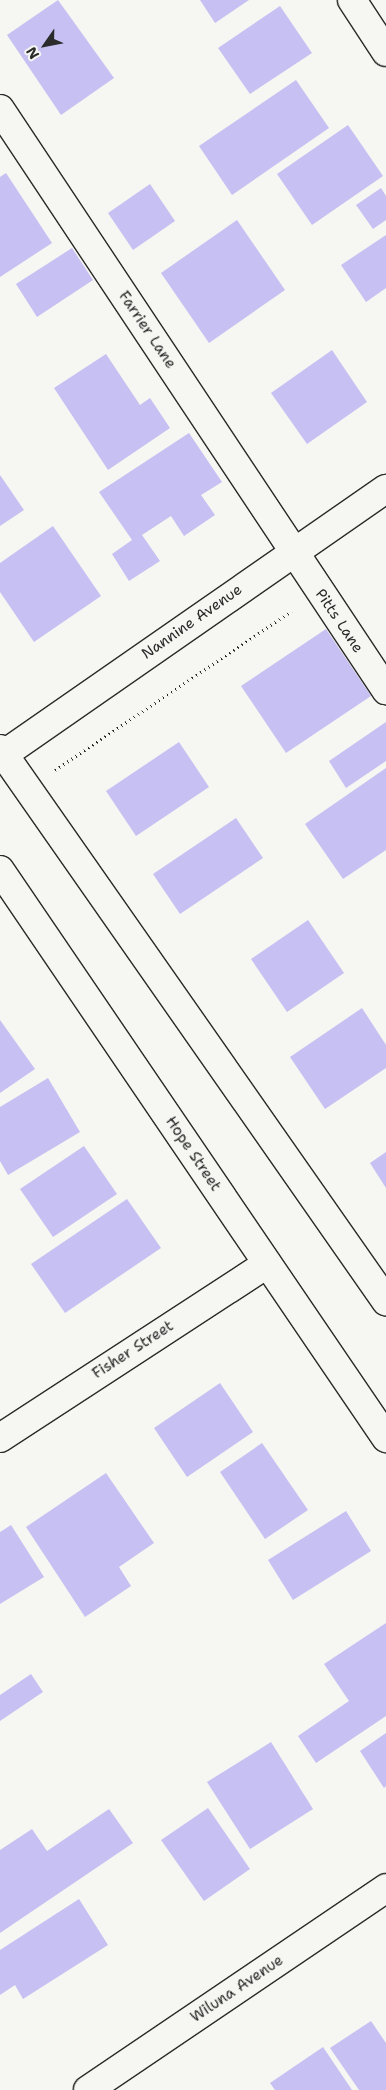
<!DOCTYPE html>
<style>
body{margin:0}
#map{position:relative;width:386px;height:2090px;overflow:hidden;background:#f6f6f2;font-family:"Shantell Sans",sans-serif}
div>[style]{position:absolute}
.building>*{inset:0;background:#c7c0f2}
.path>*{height:3px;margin-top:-1.5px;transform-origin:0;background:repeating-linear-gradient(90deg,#2b2b2b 0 1px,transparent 0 5px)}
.roads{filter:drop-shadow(1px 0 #2b2b2b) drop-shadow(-1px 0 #2b2b2b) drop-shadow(0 1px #2b2b2b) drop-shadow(0 -1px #2b2b2b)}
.minor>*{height:28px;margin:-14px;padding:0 14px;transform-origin:14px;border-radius:14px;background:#f6f6f2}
span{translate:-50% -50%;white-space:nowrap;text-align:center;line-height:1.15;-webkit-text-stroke:5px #f6f6f2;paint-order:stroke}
.street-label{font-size:15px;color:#2b2b2b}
.north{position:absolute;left:20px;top:20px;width:50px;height:50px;-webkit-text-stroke:4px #f6f6f2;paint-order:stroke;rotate:237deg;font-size:14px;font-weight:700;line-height:20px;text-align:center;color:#2b2b2b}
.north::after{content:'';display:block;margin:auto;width:18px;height:22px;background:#2b2b2b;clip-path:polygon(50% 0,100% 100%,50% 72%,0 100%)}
</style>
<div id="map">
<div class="building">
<div style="clip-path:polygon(58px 0,114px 78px,61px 115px,7px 35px)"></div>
<div style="clip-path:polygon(200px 0,249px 0,215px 23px)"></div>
<div style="clip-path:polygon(280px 6px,312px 53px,250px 94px,218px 48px)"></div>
<div style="clip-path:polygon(296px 80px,329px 128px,232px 195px,199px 146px)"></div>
<div style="clip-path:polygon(348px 125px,383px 176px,312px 225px,277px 174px)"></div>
<div style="clip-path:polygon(6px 173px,52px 243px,0 277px,0 177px)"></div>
<div style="clip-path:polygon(150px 184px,175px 221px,133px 250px,108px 213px)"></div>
<div style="clip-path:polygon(381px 188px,386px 196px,386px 220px,373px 229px,356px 205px)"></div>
<div style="clip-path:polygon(237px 220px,285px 290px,209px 343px,161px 273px)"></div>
<div style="clip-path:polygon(386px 235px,386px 288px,366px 302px,341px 265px)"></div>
<div style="clip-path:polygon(72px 248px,93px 280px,37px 317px,16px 284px)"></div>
<div style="clip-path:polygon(332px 350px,367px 402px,307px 444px,271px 393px)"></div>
<div style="clip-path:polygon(106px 354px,140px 405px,150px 398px,170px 428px,108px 470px,54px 388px)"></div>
<div style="clip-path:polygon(189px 433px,222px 482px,201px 495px,215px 515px,184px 536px,171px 516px,142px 535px,160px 561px,129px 581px,112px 554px,132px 540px,99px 492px)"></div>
<div style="clip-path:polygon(0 475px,24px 510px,0 526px)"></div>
<div style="clip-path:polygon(53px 526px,101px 596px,34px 642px,0 592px,0 563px)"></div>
<div style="clip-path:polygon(326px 629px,371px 696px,286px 753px,241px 686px)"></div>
<div style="clip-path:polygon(386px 722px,386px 761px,346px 788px,329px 761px)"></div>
<div style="clip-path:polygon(179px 742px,209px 787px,136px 836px,106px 791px)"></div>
<div style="clip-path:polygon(386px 768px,386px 850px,343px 879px,305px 824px)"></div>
<div style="clip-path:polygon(236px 818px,263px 858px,180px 914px,153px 874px)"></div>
<div style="clip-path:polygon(308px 920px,344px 973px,287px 1012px,251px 959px)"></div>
<div style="clip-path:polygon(362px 1008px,386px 1045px,386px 1068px,325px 1109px,290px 1057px)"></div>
<div style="clip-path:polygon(0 1020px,35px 1069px,0 1093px)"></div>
<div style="clip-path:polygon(48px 1078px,80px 1132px,8px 1175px,0 1161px,0 1107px)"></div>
<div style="clip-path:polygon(84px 1146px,117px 1194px,53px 1237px,20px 1189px)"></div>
<div style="clip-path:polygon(386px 1152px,386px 1188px,370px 1163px)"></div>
<div style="clip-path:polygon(127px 1199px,161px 1248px,65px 1313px,31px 1264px)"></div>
<div style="clip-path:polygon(220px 1383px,253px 1432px,187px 1477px,154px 1428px)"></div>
<div style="clip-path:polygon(262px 1443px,308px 1510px,265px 1539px,220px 1472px)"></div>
<div style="clip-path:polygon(106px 1473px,154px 1543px,119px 1567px,131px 1586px,85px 1617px,26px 1527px)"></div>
<div style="clip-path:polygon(346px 1511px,371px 1551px,293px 1600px,268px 1560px)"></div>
<div style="clip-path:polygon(11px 1525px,44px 1577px,0 1604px,0 1532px)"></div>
<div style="clip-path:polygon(386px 1623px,386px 1716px,316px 1763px,298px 1736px,349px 1701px,324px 1664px)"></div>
<div style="clip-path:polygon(31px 1674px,43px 1692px,0 1721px,0 1695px)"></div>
<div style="clip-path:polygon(386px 1733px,386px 1786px,384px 1788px,360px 1751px)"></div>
<div style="clip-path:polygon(271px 1742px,313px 1809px,250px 1849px,207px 1782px)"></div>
<div style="clip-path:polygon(208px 1808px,250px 1869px,204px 1901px,161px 1840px)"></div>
<div style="clip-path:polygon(109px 1809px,133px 1843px,0 1933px,0 1850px,32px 1829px,47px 1851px)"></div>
<div style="clip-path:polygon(79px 1899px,108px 1945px,23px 1999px,15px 1985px,0 1995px,0 1950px)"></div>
<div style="clip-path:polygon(371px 2021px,386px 2043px,386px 2090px,359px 2090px,330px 2048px)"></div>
<div style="clip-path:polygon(323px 2047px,352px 2090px,275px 2090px,270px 2083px)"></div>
</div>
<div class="path">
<div style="left:55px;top:770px;width:285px;rotate:-33.9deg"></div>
</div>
<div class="roads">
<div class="minor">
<div style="left:352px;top:0;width:62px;rotate:56.8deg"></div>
<div style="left:0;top:109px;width:698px;rotate:56.4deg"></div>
<div style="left:0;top:749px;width:674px;rotate:55.04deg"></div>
<div style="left:0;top:757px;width:470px;rotate:-34.8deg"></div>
<div style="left:0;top:870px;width:687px;rotate:55.8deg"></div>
<div style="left:0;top:1438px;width:319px;rotate:-33.1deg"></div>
<div style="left:88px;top:2090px;width:360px;rotate:-34.1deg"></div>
</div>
</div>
<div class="street-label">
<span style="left:147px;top:330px;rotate:56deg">Farrier Lane</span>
<span style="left:339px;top:621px;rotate:56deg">Pitts Lane</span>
<span style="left:192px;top:622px;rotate:-35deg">Nannine Avenue</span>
<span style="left:193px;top:1154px;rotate:56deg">Hope Street</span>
<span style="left:133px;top:1350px;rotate:-33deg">Fisher Street</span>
<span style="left:237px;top:1989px;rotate:-34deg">Wiluna Avenue</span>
</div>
<div class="north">N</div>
</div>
